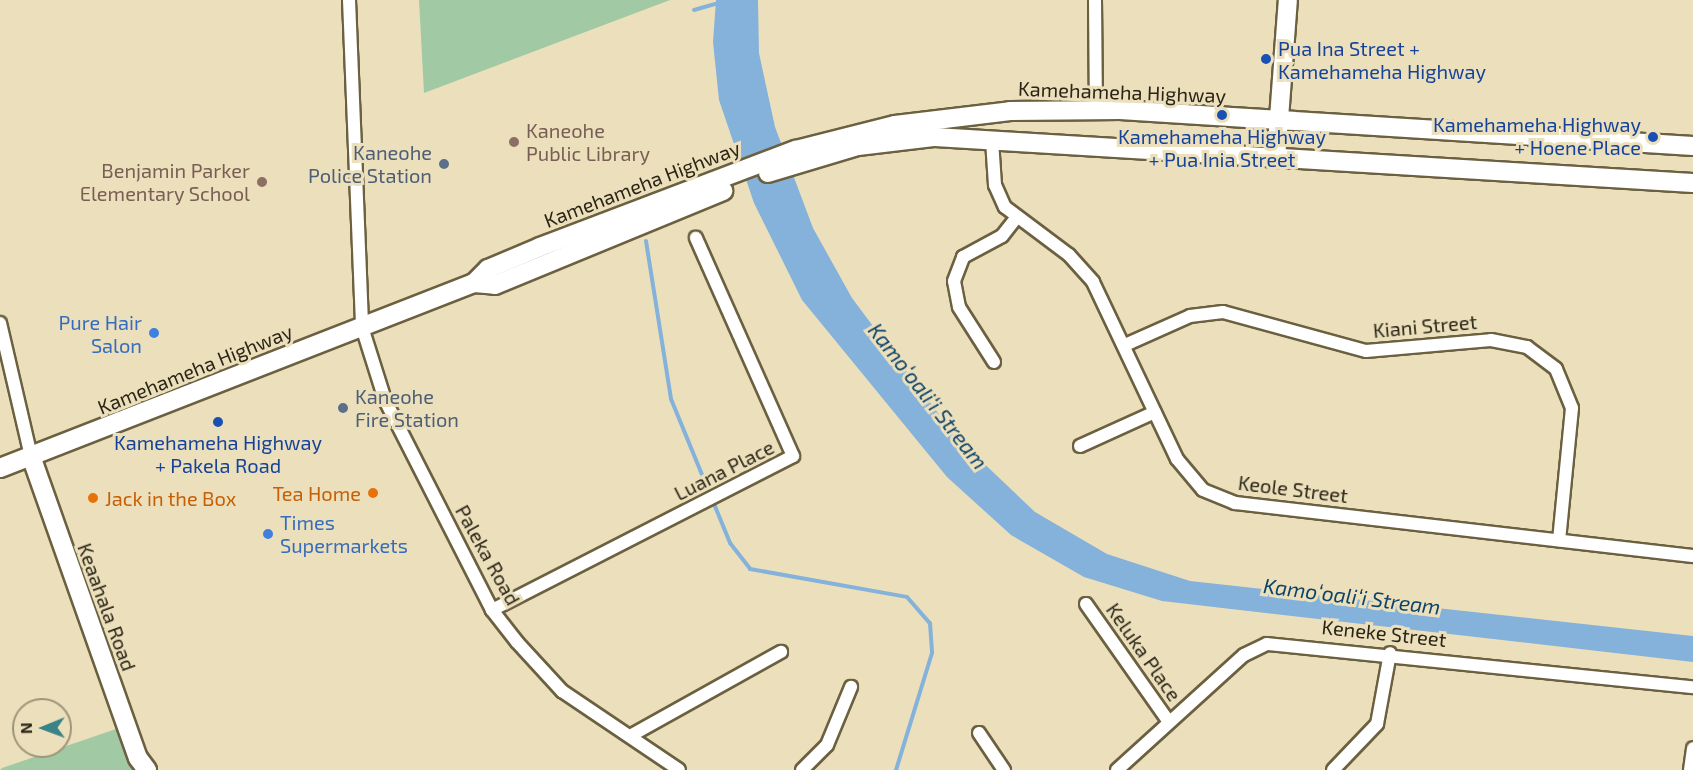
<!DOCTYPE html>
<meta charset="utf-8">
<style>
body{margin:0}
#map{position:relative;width:1693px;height:770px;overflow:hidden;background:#ece0bc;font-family:"Exo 2",sans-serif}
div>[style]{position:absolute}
.green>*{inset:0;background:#a1c9a4}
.water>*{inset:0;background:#85b2da}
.stream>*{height:4px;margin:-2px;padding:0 2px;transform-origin:2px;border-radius:2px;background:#85b2da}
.roads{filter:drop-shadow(2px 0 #6b6040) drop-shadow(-2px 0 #6b6040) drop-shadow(0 2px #6b6040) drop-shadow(0 -2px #6b6040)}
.street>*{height:12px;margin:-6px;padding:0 6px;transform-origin:6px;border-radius:6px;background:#fff}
.secondary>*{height:18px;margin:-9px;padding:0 9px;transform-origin:9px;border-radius:9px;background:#fff}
.dots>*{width:16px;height:16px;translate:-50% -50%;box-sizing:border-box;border:3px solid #ece0bc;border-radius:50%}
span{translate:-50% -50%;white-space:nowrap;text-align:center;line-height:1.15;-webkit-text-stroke:6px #ece0bc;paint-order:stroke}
.transit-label{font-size:20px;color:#164399}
.left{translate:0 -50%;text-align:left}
.right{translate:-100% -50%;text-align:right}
.street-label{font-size:20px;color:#2a2517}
.education-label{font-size:20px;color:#785e54}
.service-label{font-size:20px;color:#4e5e75}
.shop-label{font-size:20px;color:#366cbe}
.food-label{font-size:20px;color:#c56008}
.water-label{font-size:21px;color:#0d4369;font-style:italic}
.north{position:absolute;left:12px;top:698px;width:60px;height:60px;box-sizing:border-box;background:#ece0bc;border:2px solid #9e957a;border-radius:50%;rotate:269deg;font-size:16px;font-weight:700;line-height:24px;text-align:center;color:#2a2517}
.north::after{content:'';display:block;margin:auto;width:21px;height:27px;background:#3a8387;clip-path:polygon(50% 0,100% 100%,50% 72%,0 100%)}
</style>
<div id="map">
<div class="green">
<div style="clip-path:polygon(419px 0,670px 0,424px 93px)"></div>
<div style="clip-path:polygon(116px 729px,132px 770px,0 770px,2px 768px)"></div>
</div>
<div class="water">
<div style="clip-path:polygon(716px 0,758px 0,759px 53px,775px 127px,813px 228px,852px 298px,956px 437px,1035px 512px,1107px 554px,1190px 581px,1693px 636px,1693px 662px,1162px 601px,1084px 577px,1011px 535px,947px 477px,802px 300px,754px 203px,719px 100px,713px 42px)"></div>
</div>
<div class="stream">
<div style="left:694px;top:10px;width:26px;rotate:-16deg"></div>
<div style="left:646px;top:241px;width:160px;rotate:81deg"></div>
<div style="left:671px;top:399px;width:156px;rotate:67.7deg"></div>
<div style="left:730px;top:543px;width:33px;rotate:52deg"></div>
<div style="left:750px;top:569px;width:159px;rotate:10.1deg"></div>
<div style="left:907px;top:597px;width:35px;rotate:49deg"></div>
<div style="left:930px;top:623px;width:30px;rotate:86deg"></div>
<div style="left:932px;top:653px;width:122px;rotate:107.1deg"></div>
</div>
<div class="roads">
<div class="street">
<div style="left:349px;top:0;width:327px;rotate:87.7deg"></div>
<div style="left:362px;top:327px;width:77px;rotate:72.5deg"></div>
<div style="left:385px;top:400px;width:236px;rotate:63deg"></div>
<div style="left:492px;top:610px;width:41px;rotate:52deg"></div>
<div style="left:517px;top:642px;width:67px;rotate:47.4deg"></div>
<div style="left:562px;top:691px;width:141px;rotate:34deg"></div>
<div style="left:1095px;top:0;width:109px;rotate:89.5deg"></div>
<div style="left:992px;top:140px;width:45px;rotate:86.2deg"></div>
<div style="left:995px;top:185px;width:24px;rotate:66deg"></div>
<div style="left:1005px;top:207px;width:80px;rotate:36.9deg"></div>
<div style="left:1069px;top:255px;width:36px;rotate:48deg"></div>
<div style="left:1093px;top:282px;width:196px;rotate:64.6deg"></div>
<div style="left:1177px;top:459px;width:40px;rotate:50deg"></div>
<div style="left:1203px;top:490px;width:35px;rotate:22deg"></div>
<div style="left:1235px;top:503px;width:461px;rotate:6.6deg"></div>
<div style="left:0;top:323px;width:137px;rotate:76.9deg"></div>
<div style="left:1125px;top:345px;width:71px;rotate:-24deg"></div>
<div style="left:1190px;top:316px;width:33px;rotate:-7deg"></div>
<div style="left:1223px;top:312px;width:148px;rotate:15.3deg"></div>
<div style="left:1366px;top:351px;width:125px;rotate:-5deg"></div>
<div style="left:1491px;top:340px;width:37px;rotate:11deg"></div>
<div style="left:1527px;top:347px;width:36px;rotate:37deg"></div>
<div style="left:1556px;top:369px;width:42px;rotate:67.7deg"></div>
<div style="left:1572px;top:408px;width:133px;rotate:95.6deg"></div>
<div style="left:994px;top:362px;width:65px;rotate:-122.5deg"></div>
<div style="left:959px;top:307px;width:26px;rotate:-101deg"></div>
<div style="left:954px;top:281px;width:26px;rotate:-69deg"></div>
<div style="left:963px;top:257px;width:44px;rotate:-28.3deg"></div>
<div style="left:1002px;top:236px;width:24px;rotate:-52deg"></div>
<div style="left:1080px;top:446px;width:82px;rotate:-24.4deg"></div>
<div style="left:1086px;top:604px;width:144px;rotate:54.9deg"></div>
<div style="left:492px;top:610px;width:338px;rotate:-27.1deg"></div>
<div style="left:793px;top:456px;width:239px;rotate:-114deg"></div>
<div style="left:979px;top:733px;width:45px;rotate:56deg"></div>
<div style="left:630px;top:736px;width:173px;rotate:-29.1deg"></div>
<div style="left:802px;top:770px;width:35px;rotate:-45deg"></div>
<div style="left:827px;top:745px;width:63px;rotate:-67.5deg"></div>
<div style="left:1117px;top:770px;width:171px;rotate:-42.2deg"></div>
<div style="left:1244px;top:655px;width:25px;rotate:-26deg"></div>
<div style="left:1267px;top:644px;width:428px;rotate:5.8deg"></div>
<div style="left:1333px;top:770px;width:64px;rotate:-46.3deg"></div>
<div style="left:1377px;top:724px;width:72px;rotate:-79.6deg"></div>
<div style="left:1690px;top:770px;width:22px;rotate:-82deg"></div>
</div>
<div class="secondary">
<div style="left:1276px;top:158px;width:158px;rotate:-85.7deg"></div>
<div style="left:768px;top:173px;width:94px;rotate:-16.7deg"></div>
<div style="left:858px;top:146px;width:78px;rotate:-6.7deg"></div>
<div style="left:935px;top:137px;width:759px;rotate:3.47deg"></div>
<div style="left:474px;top:283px;width:21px;rotate:5deg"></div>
<div style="left:495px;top:285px;width:247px;rotate:-22.4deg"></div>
<div style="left:31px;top:456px;width:320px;rotate:70.5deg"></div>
<div style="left:138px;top:758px;width:15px;rotate:53deg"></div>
<div style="left:0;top:468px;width:509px;rotate:-21.32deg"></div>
<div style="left:474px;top:283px;width:20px;rotate:-45deg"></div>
<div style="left:488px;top:269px;width:56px;rotate:-22.9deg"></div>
<div style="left:540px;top:247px;width:274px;rotate:-20.8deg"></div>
<div style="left:796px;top:150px;width:102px;rotate:-14.2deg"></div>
<div style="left:895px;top:125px;width:116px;rotate:-6.9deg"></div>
<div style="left:1010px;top:111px;width:110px;rotate:-0.5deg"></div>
<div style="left:1120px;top:110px;width:574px;rotate:3.6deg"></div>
</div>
</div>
<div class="dots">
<div style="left:1266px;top:59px;background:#1a4fb4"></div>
<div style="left:1222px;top:115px;background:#1a4fb4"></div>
<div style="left:1653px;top:137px;background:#1a4fb4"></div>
<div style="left:514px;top:142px;background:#8d6e63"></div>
<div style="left:444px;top:164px;background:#5c6f8a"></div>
<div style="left:262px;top:182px;background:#8d6e63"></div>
<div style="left:154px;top:333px;background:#3f7fe0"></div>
<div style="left:343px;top:408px;background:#5c6f8a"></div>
<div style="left:218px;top:422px;background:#1a4fb4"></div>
<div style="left:373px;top:493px;background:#e8710a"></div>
<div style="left:93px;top:498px;background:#e8710a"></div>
<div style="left:268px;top:534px;background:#3f7fe0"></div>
</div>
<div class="transit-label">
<span class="left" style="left:1278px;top:60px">Pua Ina Street +<br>Kamehameha Highway</span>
<span class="right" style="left:1641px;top:136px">Kamehameha Highway<br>+ Hoene Place</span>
<span style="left:1222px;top:148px">Kamehameha Highway<br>+ Pua Inia Street</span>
<span style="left:218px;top:454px">Kamehameha Highway<br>+ Pakela Road</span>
</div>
<div class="street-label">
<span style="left:1122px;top:92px;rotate:2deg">Kamehameha Highway</span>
<span style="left:642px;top:184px;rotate:-21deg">Kamehameha Highway</span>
<span style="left:1425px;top:326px;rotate:-5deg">Kiani Street</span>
<span style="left:195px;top:369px;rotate:-22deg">Kamehameha Highway</span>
<span style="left:724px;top:470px;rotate:-27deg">Luana Place</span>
<span style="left:1293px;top:489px;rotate:7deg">Keole Street</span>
<span style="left:488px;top:555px;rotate:61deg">Paleka Road</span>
<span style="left:107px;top:607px;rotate:70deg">Keaahala Road</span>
<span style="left:1384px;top:633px;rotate:6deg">Keneke Street</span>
<span style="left:1144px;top:652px;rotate:55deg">Keluka Place</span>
</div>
<div class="education-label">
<span class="left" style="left:526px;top:142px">Kaneohe<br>Public Library</span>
<span class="right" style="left:250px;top:182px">Benjamin Parker<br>Elementary School</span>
</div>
<div class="service-label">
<span class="right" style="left:432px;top:164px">Kaneohe<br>Police Station</span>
<span class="left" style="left:355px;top:408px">Kaneohe<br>Fire Station</span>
</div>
<div class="shop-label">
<span class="right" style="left:142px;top:334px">Pure Hair<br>Salon</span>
<span class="left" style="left:280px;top:534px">Times<br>Supermarkets</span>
</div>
<div class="food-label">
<span class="right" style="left:361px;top:493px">Tea Home</span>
<span class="left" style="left:105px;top:498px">Jack in the Box</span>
</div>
<div class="water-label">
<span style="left:928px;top:396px;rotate:52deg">Kamoʻoaliʻi Stream</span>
<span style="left:1352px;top:596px;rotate:7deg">Kamoʻoaliʻi Stream</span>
</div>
<div class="north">N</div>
</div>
